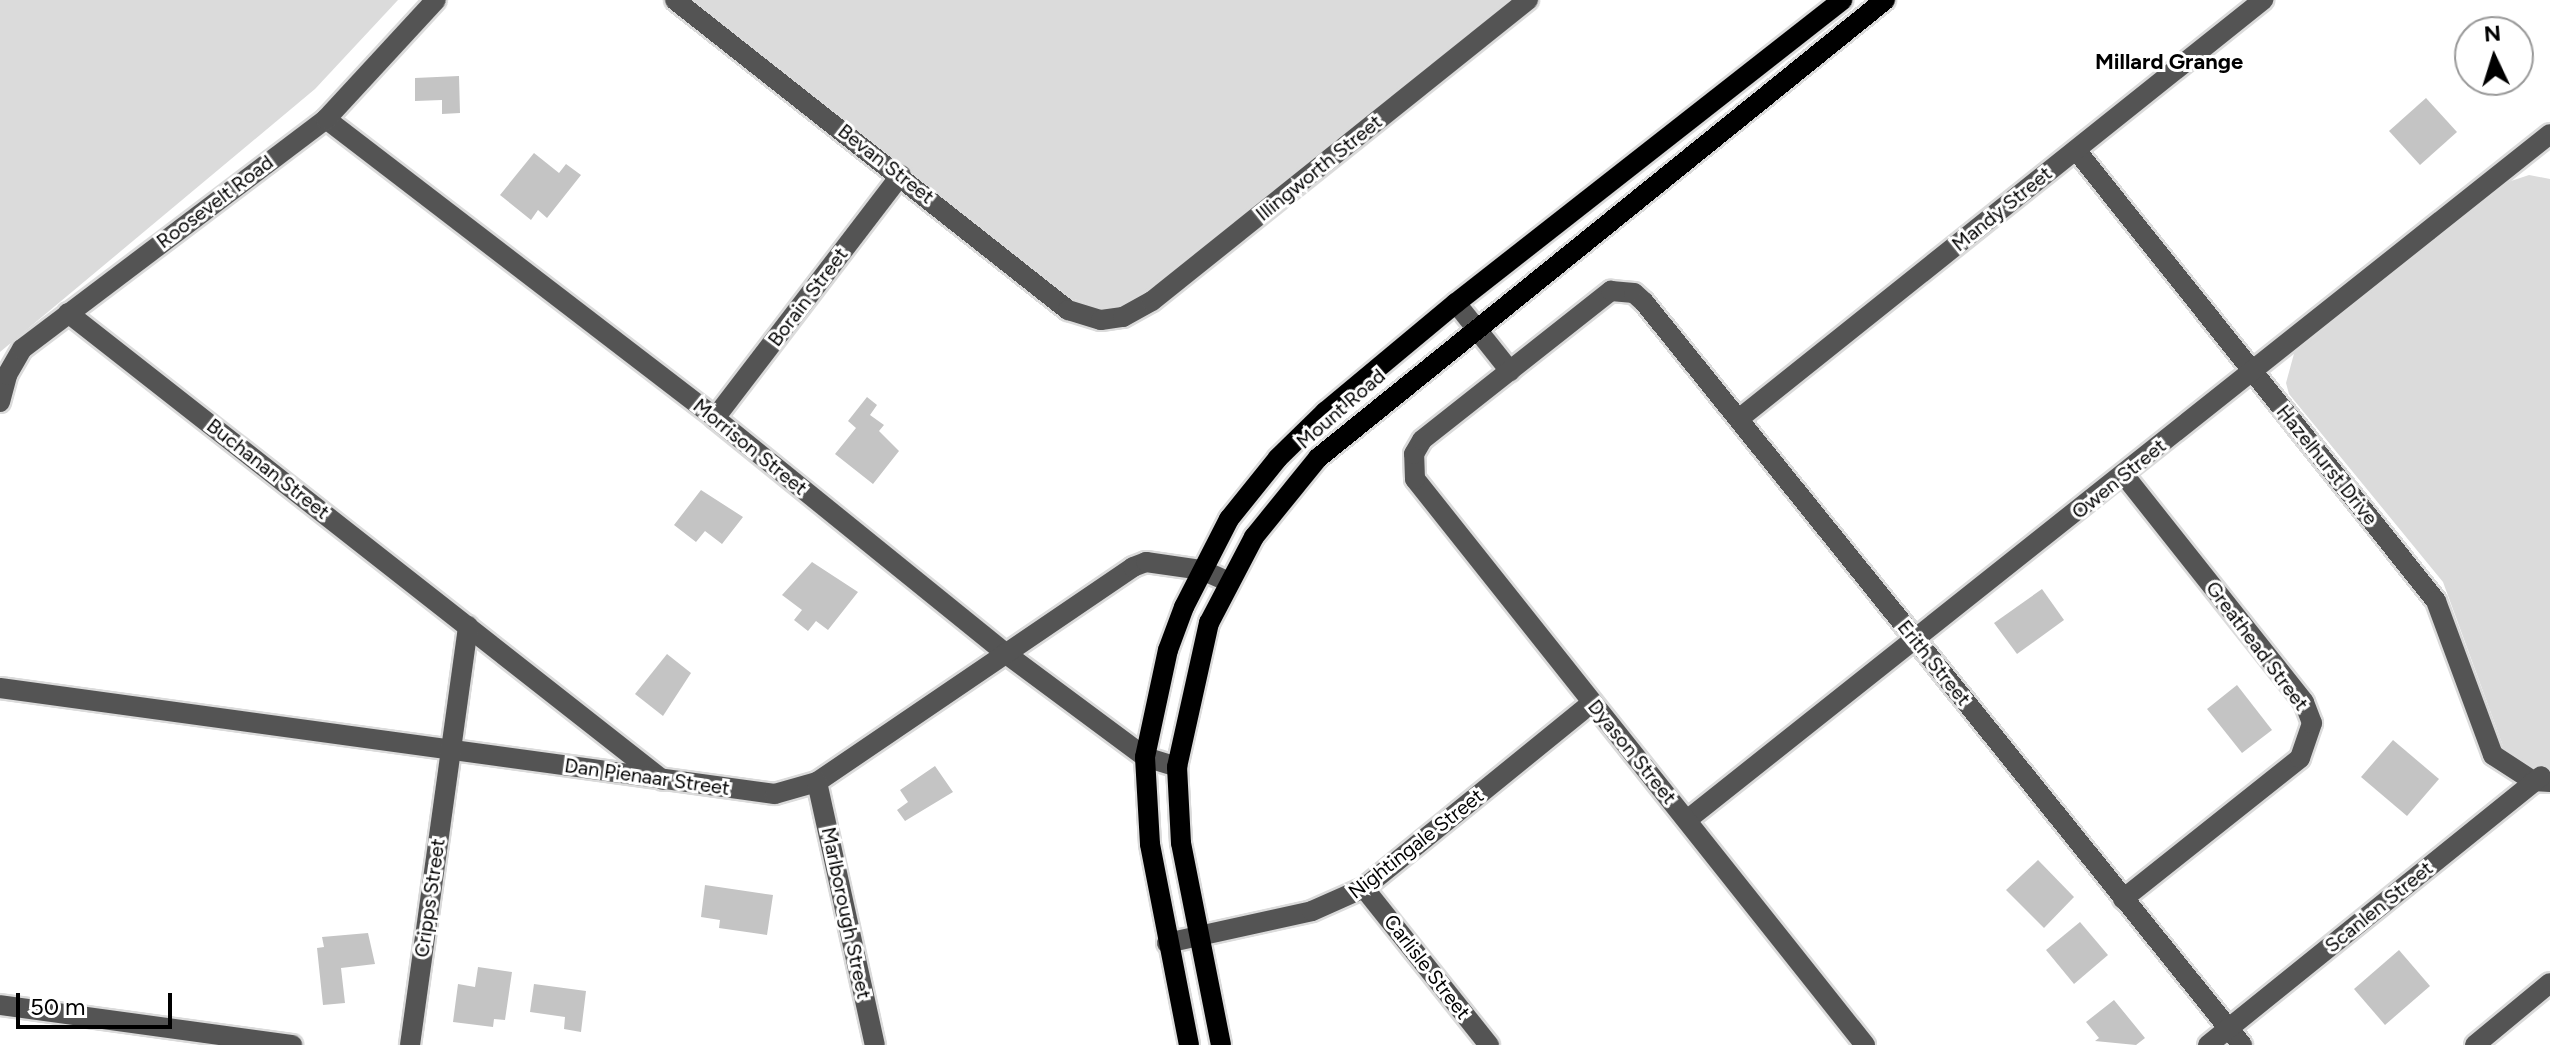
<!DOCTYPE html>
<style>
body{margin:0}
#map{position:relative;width:2550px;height:1045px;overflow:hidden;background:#fff;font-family:Figtree,sans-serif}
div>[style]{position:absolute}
.green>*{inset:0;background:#dbdbdb}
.building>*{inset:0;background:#c4c4c4}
.roads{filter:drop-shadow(2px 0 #dbdbdb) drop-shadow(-2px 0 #dbdbdb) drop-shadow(0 2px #dbdbdb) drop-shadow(0 -2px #dbdbdb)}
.minor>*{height:20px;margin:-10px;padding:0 10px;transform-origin:10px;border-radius:10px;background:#545454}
.major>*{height:20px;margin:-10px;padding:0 10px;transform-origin:10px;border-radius:10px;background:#000}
span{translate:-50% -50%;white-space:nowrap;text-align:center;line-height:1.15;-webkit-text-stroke:6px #fff;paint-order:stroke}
.street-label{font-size:20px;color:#000}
.neighbourhood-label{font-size:22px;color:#000;font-weight:700}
.north{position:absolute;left:2454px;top:16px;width:80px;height:80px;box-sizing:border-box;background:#fff;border:2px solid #999;border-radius:50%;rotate:356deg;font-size:22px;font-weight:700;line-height:32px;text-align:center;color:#000}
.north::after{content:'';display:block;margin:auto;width:28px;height:36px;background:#000;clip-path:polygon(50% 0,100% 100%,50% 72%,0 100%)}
.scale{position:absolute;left:16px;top:993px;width:156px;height:36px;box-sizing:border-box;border:4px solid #000;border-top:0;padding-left:10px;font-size:24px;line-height:28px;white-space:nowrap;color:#000;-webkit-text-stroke:6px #fff;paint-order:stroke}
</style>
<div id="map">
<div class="green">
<div style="clip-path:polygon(0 0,398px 0,315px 89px,0 352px)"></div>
<div style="clip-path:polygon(694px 0,1511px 0,1138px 299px,1107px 310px,1068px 297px)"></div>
<div style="clip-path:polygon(2529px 175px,2550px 179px,2550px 783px,2507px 757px,2443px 582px,2289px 394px,2286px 383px,2295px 350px,2505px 183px)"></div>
</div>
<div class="building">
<div style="clip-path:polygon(459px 76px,460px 113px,442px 114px,442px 100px,415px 101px,415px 78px)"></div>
<div style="clip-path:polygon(2426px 98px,2457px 132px,2420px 165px,2389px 131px)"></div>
<div style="clip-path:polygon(534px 153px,559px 173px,566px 164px,581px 175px,547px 218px,538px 210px,531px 220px,500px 195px)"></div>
<div style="clip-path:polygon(867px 397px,877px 405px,870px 415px,884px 425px,879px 431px,899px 451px,873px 484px,835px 454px,856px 428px,848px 421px)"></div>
<div style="clip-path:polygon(701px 490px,743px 517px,722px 544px,705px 531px,696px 542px,674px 525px)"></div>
<div style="clip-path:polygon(812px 562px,858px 592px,828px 630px,816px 621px,808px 631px,794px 620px,802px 610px,782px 595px)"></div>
<div style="clip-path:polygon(2042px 589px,2064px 620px,2017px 654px,1994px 623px)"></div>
<div style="clip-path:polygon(667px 654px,691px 673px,663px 716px,635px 694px)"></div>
<div style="clip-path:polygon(2237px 685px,2272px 730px,2242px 753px,2207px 709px)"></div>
<div style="clip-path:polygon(2393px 740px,2439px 779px,2407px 816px,2361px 777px)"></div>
<div style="clip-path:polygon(935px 766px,953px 792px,905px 821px,897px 810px,908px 802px,900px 790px)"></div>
<div style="clip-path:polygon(2038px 860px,2074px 897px,2044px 928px,2006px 890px)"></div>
<div style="clip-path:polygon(705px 885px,773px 895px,767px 935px,719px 928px,720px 920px,701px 917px)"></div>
<div style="clip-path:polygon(2080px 922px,2108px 955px,2074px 984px,2046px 950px)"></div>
<div style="clip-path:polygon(368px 933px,375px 964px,341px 968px,345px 1003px,323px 1005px,317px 948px,324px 947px,322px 937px)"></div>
<div style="clip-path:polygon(2399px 950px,2430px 986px,2385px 1025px,2354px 989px)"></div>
<div style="clip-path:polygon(478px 967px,512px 972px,505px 1020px,494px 1019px,493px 1027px,453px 1022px,458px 984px,475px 987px)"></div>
<div style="clip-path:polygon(534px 984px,586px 991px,581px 1032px,564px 1029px,565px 1017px,530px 1012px)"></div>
<div style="clip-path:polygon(2114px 1000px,2145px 1038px,2136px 1045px,2095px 1041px,2099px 1038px,2086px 1022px)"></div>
</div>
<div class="roads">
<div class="minor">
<div style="left:675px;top:0;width:501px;rotate:38.27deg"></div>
<div style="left:1068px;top:310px;width:34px;rotate:17deg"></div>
<div style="left:1101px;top:320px;width:22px;rotate:-8deg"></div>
<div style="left:1123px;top:317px;width:33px;rotate:-29deg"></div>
<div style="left:1152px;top:301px;width:482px;rotate:-38.7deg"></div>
<div style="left:326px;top:119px;width:491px;rotate:37.5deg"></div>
<div style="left:715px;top:418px;width:373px;rotate:39deg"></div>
<div style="left:1005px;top:653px;width:174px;rotate:36.6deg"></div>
<div style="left:1145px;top:757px;width:34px;rotate:17deg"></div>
<div style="left:2076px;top:150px;width:577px;rotate:51.4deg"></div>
<div style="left:2436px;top:601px;width:164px;rotate:69.7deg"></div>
<div style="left:2493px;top:755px;width:48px;rotate:33deg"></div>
<div style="left:2533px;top:781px;width:17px;rotate:3deg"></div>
<div style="left:1456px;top:303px;width:87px;rotate:51.5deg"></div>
<div style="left:68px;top:313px;width:756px;rotate:38.13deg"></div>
<div style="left:0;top:402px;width:28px;rotate:-75deg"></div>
<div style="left:7px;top:375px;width:30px;rotate:-60deg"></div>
<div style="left:22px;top:349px;width:381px;rotate:-37.1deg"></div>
<div style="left:326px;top:119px;width:162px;rotate:-47.3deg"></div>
<div style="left:715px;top:418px;width:306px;rotate:-52.6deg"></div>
<div style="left:1740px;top:418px;width:670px;rotate:-38.63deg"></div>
<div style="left:0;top:688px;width:782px;rotate:7.79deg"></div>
<div style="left:775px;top:794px;width:44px;rotate:-15.9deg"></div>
<div style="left:817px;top:782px;width:382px;rotate:-34.2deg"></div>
<div style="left:1133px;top:567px;width:14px;rotate:-21deg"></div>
<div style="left:1146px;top:562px;width:57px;rotate:8.1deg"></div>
<div style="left:1202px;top:570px;width:27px;rotate:24deg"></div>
<div style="left:817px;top:782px;width:269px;rotate:77.6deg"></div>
<div style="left:1687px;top:820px;width:1102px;rotate:-38.48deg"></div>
<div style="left:1364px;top:888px;width:201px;rotate:51.5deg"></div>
<div style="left:2123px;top:899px;width:226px;rotate:-38.5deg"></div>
<div style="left:2300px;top:758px;width:37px;rotate:-71deg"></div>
<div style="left:2312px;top:723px;width:22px;rotate:-111deg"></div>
<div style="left:2304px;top:702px;width:290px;rotate:-128.4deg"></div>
<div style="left:1167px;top:943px;width:148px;rotate:-12.4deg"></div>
<div style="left:1312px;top:911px;width:57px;rotate:-23.9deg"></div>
<div style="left:1364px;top:888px;width:294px;rotate:-39.1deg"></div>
<div style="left:0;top:1005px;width:295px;rotate:7.8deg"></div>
<div style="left:410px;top:1045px;width:423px;rotate:-82.1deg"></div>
<div style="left:1865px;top:1045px;width:723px;rotate:-128.49deg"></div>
<div style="left:1415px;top:479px;width:25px;rotate:-92deg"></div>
<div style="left:1414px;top:454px;width:16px;rotate:-60deg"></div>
<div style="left:1422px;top:440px;width:241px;rotate:-38.3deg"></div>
<div style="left:1611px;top:291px;width:23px;rotate:5deg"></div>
<div style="left:1634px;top:293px;width:13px;rotate:42deg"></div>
<div style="left:1644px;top:302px;width:954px;rotate:51.17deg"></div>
<div style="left:2208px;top:1045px;width:428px;rotate:-38.9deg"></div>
<div style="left:2475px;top:1045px;width:97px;rotate:-39.6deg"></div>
</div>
<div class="major">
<div style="left:1189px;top:1045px;width:205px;rotate:-101deg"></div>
<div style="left:1150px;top:844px;width:87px;rotate:-93.3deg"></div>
<div style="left:1145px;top:757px;width:109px;rotate:-77.9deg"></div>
<div style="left:1168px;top:650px;width:46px;rotate:-69.6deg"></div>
<div style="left:1184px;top:607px;width:99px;rotate:-62.9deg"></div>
<div style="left:1229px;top:519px;width:78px;rotate:-51.2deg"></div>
<div style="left:1278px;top:458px;width:66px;rotate:-44.4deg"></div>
<div style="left:1325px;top:412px;width:170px;rotate:-39.8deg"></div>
<div style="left:1456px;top:303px;width:491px;rotate:-38.1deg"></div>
<div style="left:1221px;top:1045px;width:206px;rotate:-101.2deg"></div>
<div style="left:1181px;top:843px;width:76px;rotate:-93deg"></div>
<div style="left:1177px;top:767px;width:148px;rotate:-77.5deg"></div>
<div style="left:1209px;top:623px;width:97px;rotate:-62.4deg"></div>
<div style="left:1254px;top:537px;width:102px;rotate:-51deg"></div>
<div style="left:1318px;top:458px;width:729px;rotate:-38.93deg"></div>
</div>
</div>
<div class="street-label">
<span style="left:886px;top:164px;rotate:38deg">Bevan Street</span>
<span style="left:1319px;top:168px;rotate:-39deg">Illingworth Street</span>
<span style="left:215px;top:202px;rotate:-37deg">Roosevelt Road</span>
<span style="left:2002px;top:209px;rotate:-39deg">Mandy Street</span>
<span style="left:808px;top:297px;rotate:-53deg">Borain Street</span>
<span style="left:1341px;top:409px;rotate:-41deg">Mount Road</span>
<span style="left:750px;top:447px;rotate:39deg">Morrison Street</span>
<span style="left:2327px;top:465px;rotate:51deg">Hazelhurst Drive</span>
<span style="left:268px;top:469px;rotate:38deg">Buchanan Street</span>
<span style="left:2119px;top:479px;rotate:-39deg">Owen Street</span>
<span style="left:2257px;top:646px;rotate:53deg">Greathead Street</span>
<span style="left:1934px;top:663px;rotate:51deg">Erith Street</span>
<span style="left:1632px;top:752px;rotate:51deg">Dyason Street</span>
<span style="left:647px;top:777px;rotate:8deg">Dan Pienaar Street</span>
<span style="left:1416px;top:844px;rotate:-38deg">Nightingale Street</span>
<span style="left:430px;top:898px;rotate:-82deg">Cripps Street</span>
<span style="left:2379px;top:907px;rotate:-39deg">Scanlen Street</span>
<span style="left:846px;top:913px;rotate:78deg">Marlborough Street</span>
<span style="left:1427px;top:967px;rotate:52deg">Carlisle Street</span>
</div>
<div class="neighbourhood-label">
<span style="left:2169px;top:62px">Millard Grange</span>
</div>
<div class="north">N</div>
<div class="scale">50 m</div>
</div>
